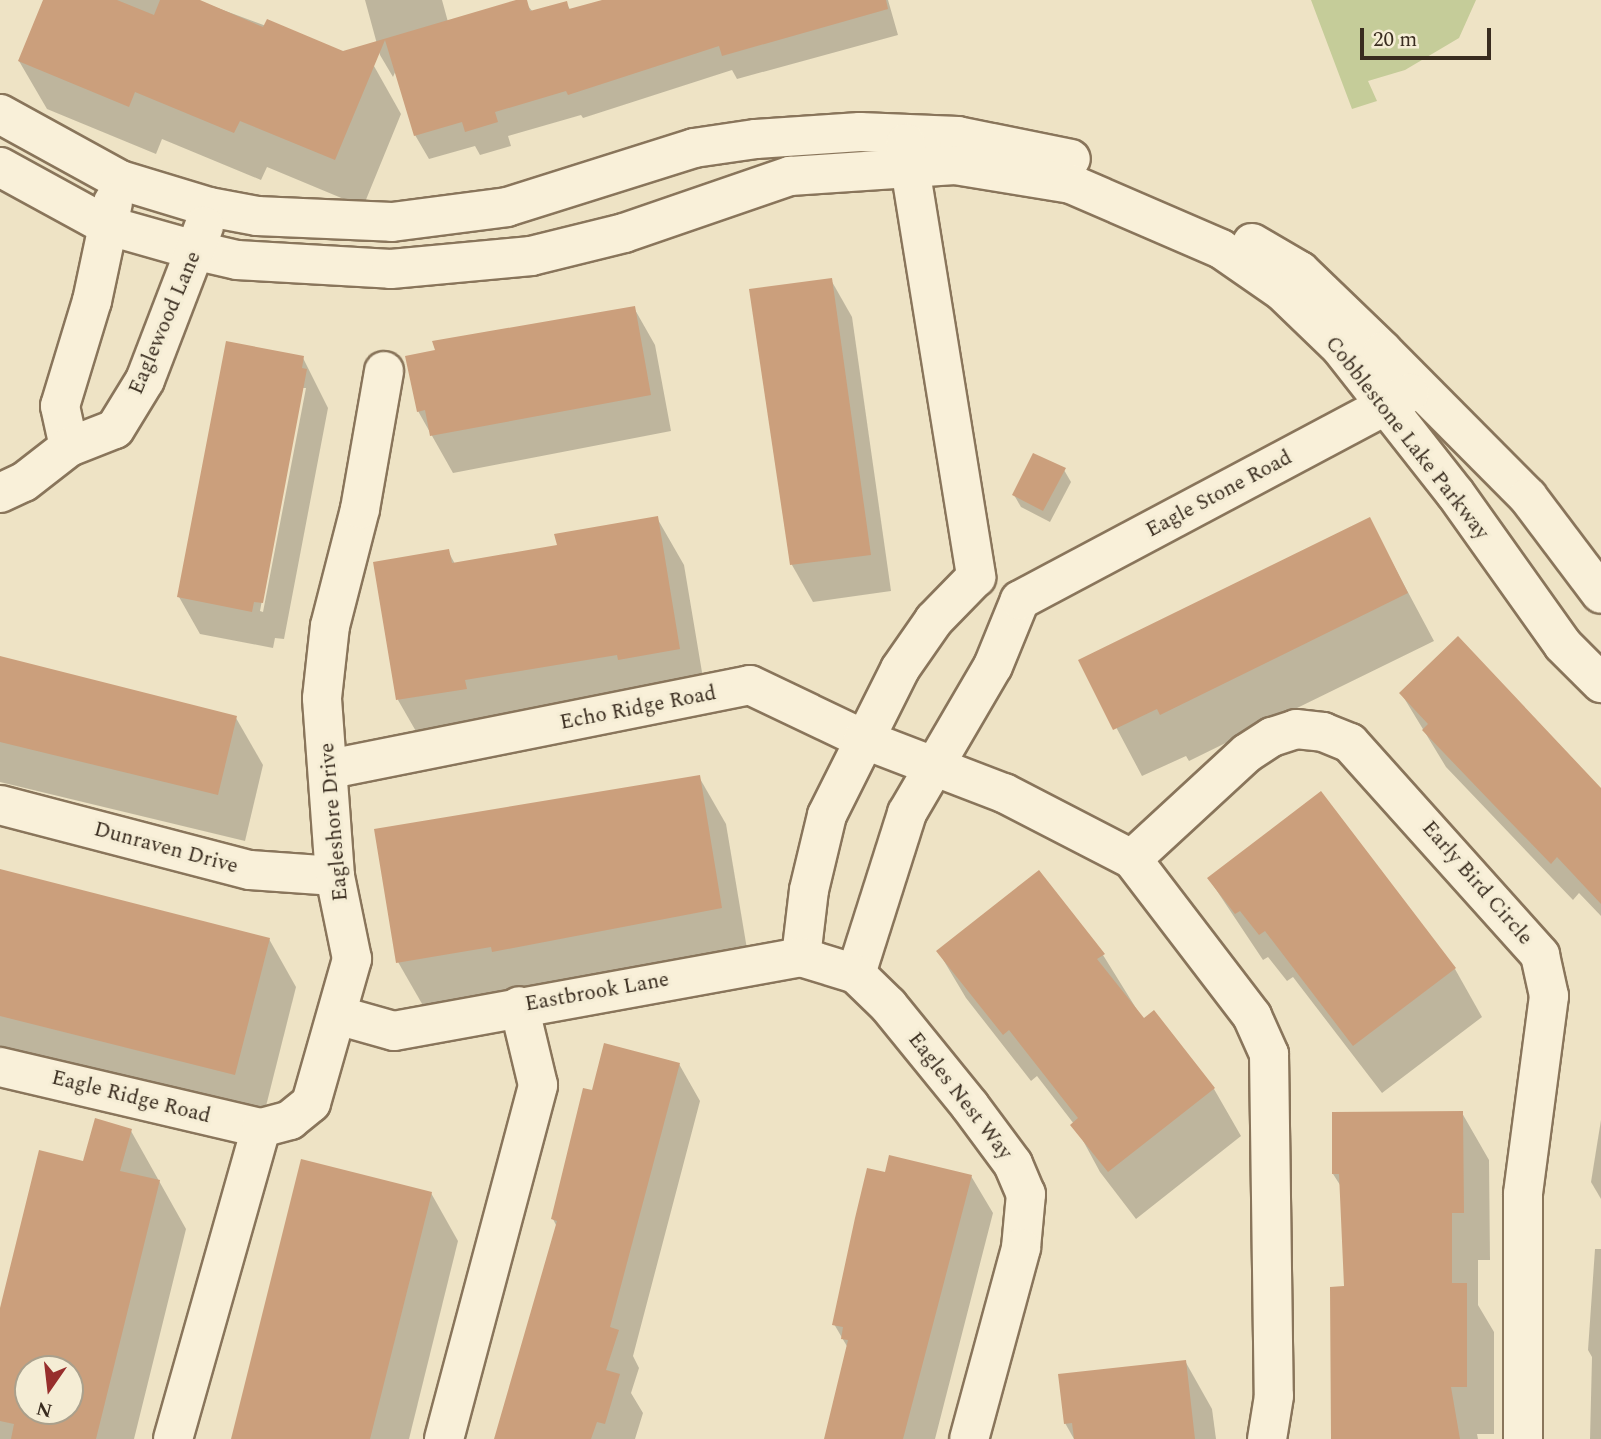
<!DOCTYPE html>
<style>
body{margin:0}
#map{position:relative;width:1601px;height:1439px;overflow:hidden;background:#eee3c5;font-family:Spectral,serif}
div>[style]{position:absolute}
.green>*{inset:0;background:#c5cc99}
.shadow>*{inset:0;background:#0003}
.building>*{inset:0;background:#cb9f7c}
.roads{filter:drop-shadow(2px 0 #89755b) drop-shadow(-2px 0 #89755b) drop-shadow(0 2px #89755b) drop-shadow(0 -2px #89755b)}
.minor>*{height:38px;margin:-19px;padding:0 19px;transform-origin:19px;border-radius:19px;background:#f9f0d9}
span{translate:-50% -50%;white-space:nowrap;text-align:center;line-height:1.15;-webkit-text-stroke:6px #f5edd5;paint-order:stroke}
.street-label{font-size:21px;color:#392c1f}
.north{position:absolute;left:14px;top:1355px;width:70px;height:70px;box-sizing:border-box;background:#f5edd5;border:2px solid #aaa08c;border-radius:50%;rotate:194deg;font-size:19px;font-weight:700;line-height:28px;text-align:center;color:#392c1f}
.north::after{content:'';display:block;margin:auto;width:24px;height:32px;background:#972e2c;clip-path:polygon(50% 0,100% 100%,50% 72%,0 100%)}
.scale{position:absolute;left:1360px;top:28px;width:131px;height:32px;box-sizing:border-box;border:4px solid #392c1f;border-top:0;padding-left:9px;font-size:21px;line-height:24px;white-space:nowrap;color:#392c1f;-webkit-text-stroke:5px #f5edd5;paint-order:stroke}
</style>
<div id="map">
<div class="green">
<div style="clip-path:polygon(1311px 0,1476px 0,1459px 38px,1405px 70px,1368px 81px,1377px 101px,1352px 109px)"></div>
</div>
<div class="shadow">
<div style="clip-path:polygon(45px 0,196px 0,374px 66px,401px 114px,363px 207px,267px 167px,261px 180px,162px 139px,156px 154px,47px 109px,19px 61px)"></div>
<div style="clip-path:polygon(365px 0,442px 0,448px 22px,523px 0,533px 12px,566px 3px,571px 11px,608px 0,888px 0,898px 35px,737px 79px,732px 70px,583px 118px,581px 115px,508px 136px,511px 146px,480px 155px,475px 146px,429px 159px,415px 135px,396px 70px,393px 77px,380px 55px)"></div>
<div style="clip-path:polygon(831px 280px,852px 317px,891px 591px,813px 602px,792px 565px,751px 290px)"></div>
<div style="clip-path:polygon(634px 308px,655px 345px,671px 431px,453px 473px,418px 411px,437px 351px,435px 342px)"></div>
<div style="clip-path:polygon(evenodd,303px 358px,328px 408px,284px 639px,275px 638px,273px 648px,200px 634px,179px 597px,303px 358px,302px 388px,306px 388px,263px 612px,260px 611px,302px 388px)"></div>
<div style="clip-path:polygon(1064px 470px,1071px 482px,1050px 522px,1021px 507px,1014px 495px)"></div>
<div style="clip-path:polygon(657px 518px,684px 565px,706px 696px,425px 747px,398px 700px,448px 551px,455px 564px,559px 547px)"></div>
<div style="clip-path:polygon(1369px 519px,1434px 641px,1189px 761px,1186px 756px,1142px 776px,1081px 661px)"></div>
<div style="clip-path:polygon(0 657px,236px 718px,263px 765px,245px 841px,0 782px)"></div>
<div style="clip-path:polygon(1401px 693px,1601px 790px,1601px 916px,1579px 893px,1573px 900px,1446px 767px)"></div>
<div style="clip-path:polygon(699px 777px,726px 824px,748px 955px,425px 1009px,398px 962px)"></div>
<div style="clip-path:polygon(1321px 793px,1455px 969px,1482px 1017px,1382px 1093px,1293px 977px,1287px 981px,1268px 957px,1263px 960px,1209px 879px)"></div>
<div style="clip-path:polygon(0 871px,269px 939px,296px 987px,262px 1122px,0 1056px)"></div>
<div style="clip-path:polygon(938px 951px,1103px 955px,1144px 1021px,1154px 1013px,1214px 1089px,1241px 1136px,1136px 1219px,1100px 1172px,1074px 1124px,1037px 1076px,1031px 1081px,966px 998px)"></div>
<div style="clip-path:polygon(679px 1064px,700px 1101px,633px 1356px,639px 1368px,631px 1393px,643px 1413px,635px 1439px,496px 1439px,557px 1227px,553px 1219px,593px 1092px)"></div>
<div style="clip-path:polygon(1462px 1113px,1489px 1160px,1490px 1260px,1478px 1260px,1478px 1305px,1494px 1332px,1494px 1434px,1477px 1434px,1478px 1439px,1333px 1439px,1346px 1288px,1342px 1188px,1333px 1174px)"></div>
<div style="clip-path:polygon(1601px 1120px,1601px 1199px,1591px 1182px)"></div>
<div style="clip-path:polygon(evenodd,131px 1131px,186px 1229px,134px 1439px,0 1439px,0 1315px,84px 1163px,131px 1131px,28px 1369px,70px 1369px,70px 1411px,28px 1411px,28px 1369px)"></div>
<div style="clip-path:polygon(886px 1175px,971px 1176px,993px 1213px,935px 1439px,825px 1439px,848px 1348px,834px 1324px)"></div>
<div style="clip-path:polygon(431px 1193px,458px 1241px,409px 1439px,233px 1439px)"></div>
<div style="clip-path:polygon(1595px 1249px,1601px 1249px,1601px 1439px,1590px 1439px,1592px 1357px,1588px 1350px)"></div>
<div style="clip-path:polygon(1185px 1361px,1212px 1409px,1216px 1439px,1074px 1439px,1065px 1423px)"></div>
</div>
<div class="building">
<div style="clip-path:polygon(43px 0,117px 0,154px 15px,160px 0,200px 0,263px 27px,267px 19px,343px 51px,516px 0,527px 0,530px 11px,567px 1px,569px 9px,602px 0,886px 0,888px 9px,722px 56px,719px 46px,568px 95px,566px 91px,495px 112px,498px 122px,465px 132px,462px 122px,414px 136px,385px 40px,335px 160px,240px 121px,234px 133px,135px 92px,129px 107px,18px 61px)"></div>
<div style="clip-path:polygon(832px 278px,871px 555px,790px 565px,749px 289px)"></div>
<div style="clip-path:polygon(635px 306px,651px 395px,430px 436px,425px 410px,417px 412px,405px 356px,435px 350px,432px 341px)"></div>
<div style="clip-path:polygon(226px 341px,304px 356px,302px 368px,307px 369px,263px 603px,254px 602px,252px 612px,177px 597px)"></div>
<div style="clip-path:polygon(1033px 453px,1066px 468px,1043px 511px,1012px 495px)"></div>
<div style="clip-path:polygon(658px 516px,680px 649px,618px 660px,617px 655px,465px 680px,467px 689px,396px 700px,373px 562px,449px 549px,452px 563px,557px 545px,554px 534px)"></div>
<div style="clip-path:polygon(1370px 517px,1408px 593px,1160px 715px,1157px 709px,1113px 730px,1078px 660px)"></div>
<div style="clip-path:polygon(1458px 636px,1601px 788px,1601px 904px,1557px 857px,1551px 864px,1491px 802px,1422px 730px,1428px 724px,1399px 693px)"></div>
<div style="clip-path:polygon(0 656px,237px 716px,218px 795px,0 742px)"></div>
<div style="clip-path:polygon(700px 775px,722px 908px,492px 952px,491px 947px,396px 963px,374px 829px)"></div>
<div style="clip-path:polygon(1321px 791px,1456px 968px,1353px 1046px,1265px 931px,1259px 935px,1240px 911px,1235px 914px,1207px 878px)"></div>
<div style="clip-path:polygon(0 869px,270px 938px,235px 1075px,0 1016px)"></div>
<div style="clip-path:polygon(1039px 870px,1105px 954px,1097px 959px,1144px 1018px,1154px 1010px,1215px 1088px,1108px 1172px,1070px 1125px,1078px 1118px,1009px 1030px,1003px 1035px,936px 951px)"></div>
<div style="clip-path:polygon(604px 1043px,680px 1063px,610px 1327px,619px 1330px,606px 1370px,620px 1374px,605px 1424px,597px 1422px,591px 1439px,494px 1439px,557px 1221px,551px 1219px,583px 1088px,592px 1090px)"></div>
<div style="clip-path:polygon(1463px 1111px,1464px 1213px,1452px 1213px,1452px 1283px,1467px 1283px,1467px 1387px,1451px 1387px,1460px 1439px,1331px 1439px,1330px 1287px,1344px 1286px,1339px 1174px,1332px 1174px,1332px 1112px)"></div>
<div style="clip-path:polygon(evenodd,95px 1118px,132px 1129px,120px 1171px,160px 1180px,96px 1439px,11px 1439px,14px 1424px,0 1421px,0 1308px,39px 1150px,83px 1161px,95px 1118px,28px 1369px,70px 1369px,70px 1411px,28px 1411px,28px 1369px)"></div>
<div style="clip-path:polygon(889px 1155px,972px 1175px,903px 1439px,824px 1439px,848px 1340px,841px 1339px,843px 1327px,832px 1325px,855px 1218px,867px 1168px,885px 1172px)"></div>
<div style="clip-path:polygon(301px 1159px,432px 1192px,370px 1439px,231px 1439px)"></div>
<div style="clip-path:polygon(1186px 1360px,1195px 1439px,1074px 1439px,1072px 1423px,1064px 1424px,1058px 1374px)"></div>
</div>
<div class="roads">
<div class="minor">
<div style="left:0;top:114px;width:137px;rotate:28.8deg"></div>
<div style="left:120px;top:180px;width:93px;rotate:16.9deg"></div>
<div style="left:209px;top:207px;width:49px;rotate:10.6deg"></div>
<div style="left:257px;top:216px;width:135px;rotate:2.5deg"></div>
<div style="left:392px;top:222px;width:116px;rotate:-7.4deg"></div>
<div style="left:507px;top:207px;width:196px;rotate:-17.5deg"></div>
<div style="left:694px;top:148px;width:63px;rotate:-8.3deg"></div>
<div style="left:756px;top:139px;width:104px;rotate:-3.9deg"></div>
<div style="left:860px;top:132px;width:98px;rotate:2.3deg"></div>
<div style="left:958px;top:136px;width:115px;rotate:11.5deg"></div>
<div style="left:906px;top:143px;width:440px;rotate:80.8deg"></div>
<div style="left:0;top:167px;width:121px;rotate:28.7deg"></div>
<div style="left:106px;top:225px;width:96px;rotate:15.8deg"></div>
<div style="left:198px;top:251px;width:40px;rotate:13deg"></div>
<div style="left:237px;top:260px;width:154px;rotate:3.3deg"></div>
<div style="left:391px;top:269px;width:141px;rotate:-5.3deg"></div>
<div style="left:531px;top:256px;width:96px;rotate:-13.9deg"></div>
<div style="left:624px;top:233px;width:176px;rotate:-19deg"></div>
<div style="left:790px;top:176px;width:165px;rotate:-3.8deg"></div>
<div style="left:955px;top:165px;width:118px;rotate:9.3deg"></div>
<div style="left:1071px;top:184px;width:163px;rotate:23.4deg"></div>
<div style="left:1221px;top:249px;width:75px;rotate:34.7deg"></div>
<div style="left:1283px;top:292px;width:79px;rotate:44deg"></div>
<div style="left:1340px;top:347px;width:186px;rotate:51.8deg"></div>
<div style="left:1455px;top:493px;width:186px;rotate:54.6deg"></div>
<div style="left:1563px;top:645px;width:54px;rotate:45deg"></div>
<div style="left:1252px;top:243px;width:56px;rotate:30.3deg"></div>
<div style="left:1300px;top:271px;width:115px;rotate:43.9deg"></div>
<div style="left:1383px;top:351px;width:206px;rotate:45.2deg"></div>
<div style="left:1528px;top:497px;width:121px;rotate:53deg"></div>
<div style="left:69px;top:447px;width:42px;rotate:-102.4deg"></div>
<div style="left:60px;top:406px;width:110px;rotate:-73.1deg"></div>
<div style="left:92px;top:301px;width:101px;rotate:-78deg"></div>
<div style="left:0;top:493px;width:26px;rotate:-25deg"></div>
<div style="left:24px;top:482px;width:57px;rotate:-37.9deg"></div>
<div style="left:69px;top:447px;width:49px;rotate:-21.4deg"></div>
<div style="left:115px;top:429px;width:57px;rotate:-58.5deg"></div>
<div style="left:145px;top:380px;width:165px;rotate:-69deg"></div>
<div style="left:330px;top:769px;width:428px;rotate:-11.3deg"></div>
<div style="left:750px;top:685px;width:125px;rotate:25.5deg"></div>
<div style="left:863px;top:739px;width:151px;rotate:21deg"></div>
<div style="left:1004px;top:793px;width:144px;rotate:27.3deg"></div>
<div style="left:1132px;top:859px;width:156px;rotate:-42.7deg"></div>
<div style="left:1247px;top:753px;width:30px;rotate:-33deg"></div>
<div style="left:1272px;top:737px;width:25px;rotate:-18deg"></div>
<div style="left:1296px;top:729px;width:27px;rotate:6deg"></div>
<div style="left:1323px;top:732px;width:29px;rotate:22deg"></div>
<div style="left:1350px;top:743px;width:285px;rotate:48.1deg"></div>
<div style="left:1540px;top:955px;width:42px;rotate:77.6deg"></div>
<div style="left:1549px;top:996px;width:200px;rotate:97.5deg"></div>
<div style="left:1523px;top:1194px;width:245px;rotate:90deg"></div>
<div style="left:0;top:805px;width:258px;rotate:14.6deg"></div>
<div style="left:250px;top:870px;width:85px;rotate:4deg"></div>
<div style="left:1132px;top:859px;width:198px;rotate:52.6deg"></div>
<div style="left:1252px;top:1016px;width:42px;rotate:65.9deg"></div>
<div style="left:1269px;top:1054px;width:342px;rotate:89.2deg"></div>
<div style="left:1274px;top:1396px;width:44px;rotate:99.2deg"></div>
<div style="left:801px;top:957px;width:67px;rotate:-83.2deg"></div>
<div style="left:809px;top:890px;width:77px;rotate:-76.5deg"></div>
<div style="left:827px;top:815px;width:163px;rotate:-63.4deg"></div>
<div style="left:900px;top:669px;width:60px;rotate:-55.2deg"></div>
<div style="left:934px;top:620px;width:60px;rotate:-45.7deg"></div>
<div style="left:856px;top:974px;width:169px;rotate:-72.4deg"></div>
<div style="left:907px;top:813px;width:170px;rotate:-59.7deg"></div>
<div style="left:993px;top:666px;width:71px;rotate:-67.8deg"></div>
<div style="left:1020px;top:600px;width:441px;rotate:-28deg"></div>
<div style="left:337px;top:1015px;width:59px;rotate:15.7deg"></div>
<div style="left:394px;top:1031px;width:414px;rotate:-10.3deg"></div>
<div style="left:801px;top:957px;width:58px;rotate:17.2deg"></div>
<div style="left:856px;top:974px;width:45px;rotate:44.1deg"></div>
<div style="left:888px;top:1005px;width:130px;rotate:50.9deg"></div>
<div style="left:970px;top:1106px;width:72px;rotate:53.4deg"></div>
<div style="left:1013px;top:1164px;width:33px;rotate:67deg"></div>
<div style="left:1026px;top:1194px;width:54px;rotate:95.3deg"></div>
<div style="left:1021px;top:1248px;width:198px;rotate:105.2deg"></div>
<div style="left:0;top:1067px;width:268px;rotate:13.2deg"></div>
<div style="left:173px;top:1439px;width:323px;rotate:-74.2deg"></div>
<div style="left:261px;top:1128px;width:30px;rotate:-15deg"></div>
<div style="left:290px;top:1120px;width:27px;rotate:-39deg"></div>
<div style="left:311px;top:1103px;width:150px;rotate:-74.1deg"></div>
<div style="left:352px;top:959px;width:85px;rotate:-101.6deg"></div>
<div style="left:335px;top:876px;width:178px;rotate:-94.2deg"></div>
<div style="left:322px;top:698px;width:72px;rotate:-83.7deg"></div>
<div style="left:330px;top:626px;width:121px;rotate:-75.6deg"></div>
<div style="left:360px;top:509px;width:140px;rotate:-80.1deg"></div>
<div style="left:444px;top:1439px;width:366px;rotate:-75.1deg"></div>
<div style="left:538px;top:1085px;width:81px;rotate:-103.5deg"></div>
</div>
</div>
<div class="street-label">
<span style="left:165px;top:323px;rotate:-67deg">Eaglewood Lane</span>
<span style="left:1407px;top:438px;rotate:52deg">Cobblestone Lake Parkway</span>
<span style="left:1219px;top:494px;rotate:-28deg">Eagle Stone Road</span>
<span style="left:638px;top:708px;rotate:-11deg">Echo Ridge Road</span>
<span style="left:334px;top:822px;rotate:-95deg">Eagleshore Drive</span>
<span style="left:166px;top:848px;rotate:15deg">Dunraven Drive</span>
<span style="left:1477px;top:883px;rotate:49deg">Early Bird Circle</span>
<span style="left:597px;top:992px;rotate:-10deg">Eastbrook Lane</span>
<span style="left:960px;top:1096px;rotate:52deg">Eagles Nest Way</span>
<span style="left:131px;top:1097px;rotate:14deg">Eagle Ridge Road</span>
</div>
<div class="north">N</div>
<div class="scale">20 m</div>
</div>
